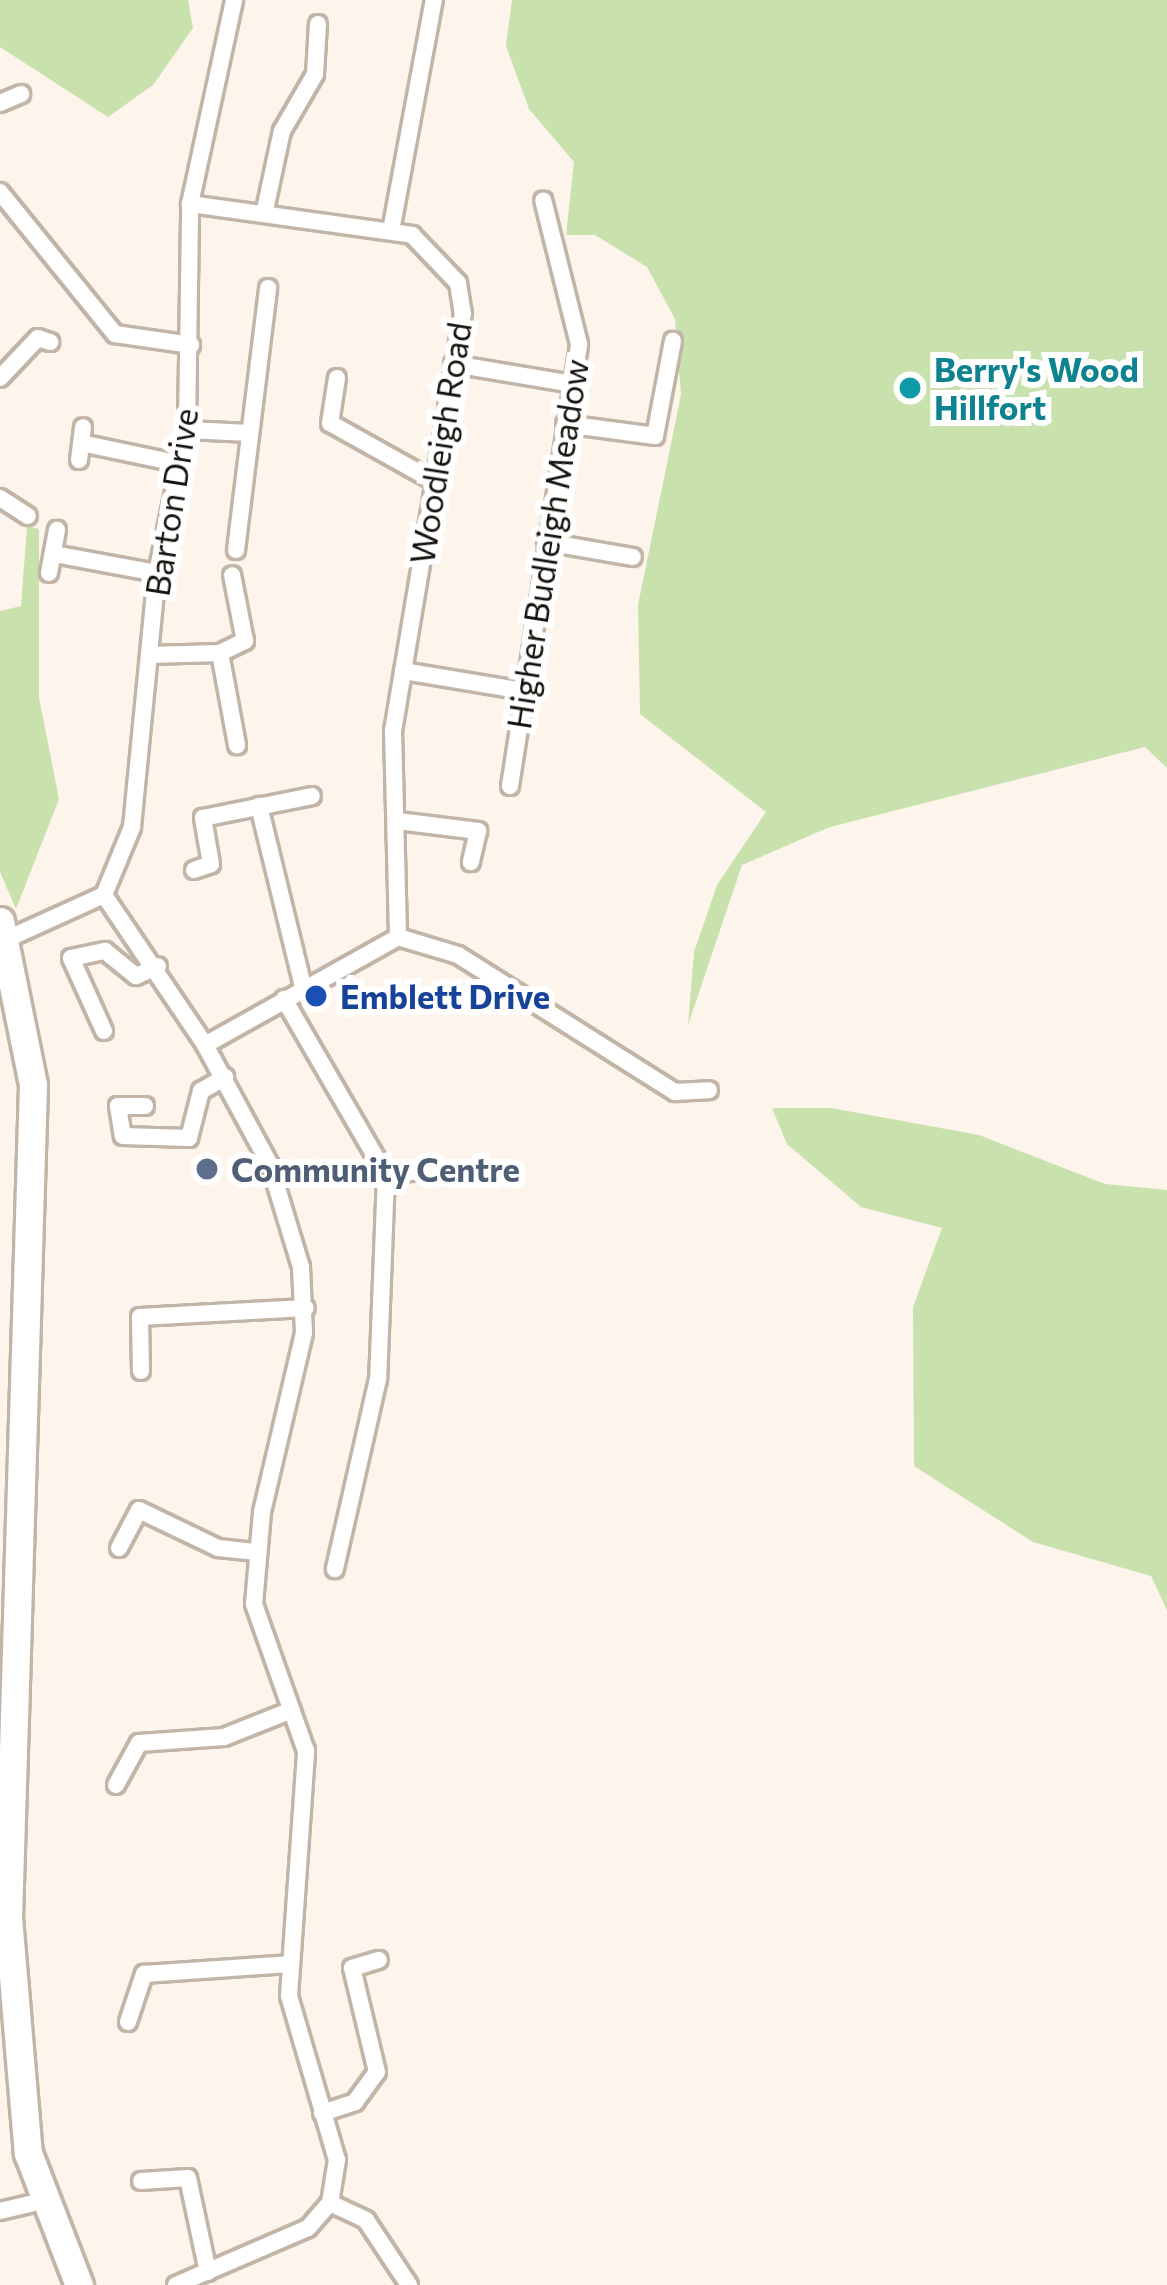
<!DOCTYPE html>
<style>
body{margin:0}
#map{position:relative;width:1167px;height:2285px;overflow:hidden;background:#fdf5ec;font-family:Commissioner,sans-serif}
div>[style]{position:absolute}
.green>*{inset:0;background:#c8e1ad}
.roads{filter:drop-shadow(3px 0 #c2b5a7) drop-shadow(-3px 0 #c2b5a7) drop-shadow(0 3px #c2b5a7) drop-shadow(0 -3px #c2b5a7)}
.street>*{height:16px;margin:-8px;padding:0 8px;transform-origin:8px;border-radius:8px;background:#fff}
.primary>*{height:27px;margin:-13.5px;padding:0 13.5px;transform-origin:13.5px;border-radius:13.5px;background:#fff}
.dots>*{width:33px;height:33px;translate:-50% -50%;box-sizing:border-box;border:6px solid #fff;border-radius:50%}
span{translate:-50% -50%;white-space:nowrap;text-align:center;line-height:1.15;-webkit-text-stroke:12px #fff;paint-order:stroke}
.culture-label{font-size:33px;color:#0d838f;font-weight:700}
.left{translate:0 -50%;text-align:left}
.street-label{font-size:33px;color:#16120d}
.transit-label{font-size:33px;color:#164399;font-weight:700}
.service-label{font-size:33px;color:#4e5e75;font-weight:700}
</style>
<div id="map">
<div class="green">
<div style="clip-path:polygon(0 0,188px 0,193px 28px,153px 85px,108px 117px,0 47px)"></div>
<div style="clip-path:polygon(512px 0,1167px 0,1167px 768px,1145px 747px,830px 827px,742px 865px,688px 1025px,694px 952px,717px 885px,766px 812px,640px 714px,638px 605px,681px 395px,675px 319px,647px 267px,595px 235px,566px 235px,574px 162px,529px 109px,506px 46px)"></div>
<div style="clip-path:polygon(27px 526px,39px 529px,39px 698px,59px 799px,16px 909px,0 872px,0 611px,21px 606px)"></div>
<div style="clip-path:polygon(772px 1108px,831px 1108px,979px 1135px,1105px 1184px,1167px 1190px,1167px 1610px,1151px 1576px,1033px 1542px,914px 1466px,913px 1307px,942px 1228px,861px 1207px,787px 1144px)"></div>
</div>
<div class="roads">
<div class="street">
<div style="left:0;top:103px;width:23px;rotate:-23deg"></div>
<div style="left:0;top:192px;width:183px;rotate:51deg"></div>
<div style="left:115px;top:334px;width:77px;rotate:8.2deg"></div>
<div style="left:190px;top:204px;width:224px;rotate:7.9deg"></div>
<div style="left:412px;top:235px;width:66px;rotate:46.2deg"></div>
<div style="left:458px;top:283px;width:30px;rotate:81deg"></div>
<div style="left:463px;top:313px;width:423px;rotate:99.5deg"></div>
<div style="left:393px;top:730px;width:207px;rotate:88.6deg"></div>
<div style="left:265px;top:210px;width:81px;rotate:-77.9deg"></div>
<div style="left:282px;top:131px;width:66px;rotate:-59.9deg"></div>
<div style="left:315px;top:74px;width:50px;rotate:-86.6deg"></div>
<div style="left:391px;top:231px;width:235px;rotate:-79.5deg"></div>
<div style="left:453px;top:364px;width:122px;rotate:9.5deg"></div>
<div style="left:0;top:378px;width:55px;rotate:-46.5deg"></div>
<div style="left:38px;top:338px;width:13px;rotate:18deg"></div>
<div style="left:337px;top:378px;width:46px;rotate:98.8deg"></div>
<div style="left:330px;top:423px;width:117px;rotate:29.2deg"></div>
<div style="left:565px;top:424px;width:91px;rotate:7.6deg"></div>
<div style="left:655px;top:436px;width:97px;rotate:-79.3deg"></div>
<div style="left:187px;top:430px;width:63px;rotate:2.7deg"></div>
<div style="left:81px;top:443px;width:102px;rotate:11.9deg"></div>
<div style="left:79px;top:460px;width:33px;rotate:-83deg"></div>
<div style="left:0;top:498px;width:33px;rotate:33deg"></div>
<div style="left:546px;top:542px;width:88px;rotate:9.8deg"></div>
<div style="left:236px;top:550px;width:264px;rotate:-83deg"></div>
<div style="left:54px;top:554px;width:105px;rotate:10.5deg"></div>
<div style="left:49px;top:573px;width:44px;rotate:-79.5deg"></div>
<div style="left:220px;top:653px;width:94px;rotate:79.5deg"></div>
<div style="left:149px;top:655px;width:71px;rotate:-1.6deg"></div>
<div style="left:220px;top:653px;width:28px;rotate:-26deg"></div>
<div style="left:245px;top:641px;width:67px;rotate:-101.1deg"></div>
<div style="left:403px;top:671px;width:123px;rotate:9.4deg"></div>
<div style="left:510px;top:786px;width:447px;rotate:-81.1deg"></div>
<div style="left:579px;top:344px;width:148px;rotate:-104deg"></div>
<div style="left:259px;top:806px;width:186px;rotate:76.3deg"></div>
<div style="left:398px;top:821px;width:81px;rotate:7.1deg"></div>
<div style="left:478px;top:831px;width:32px;rotate:103deg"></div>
<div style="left:194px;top:870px;width:18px;rotate:-19deg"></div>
<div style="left:211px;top:864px;width:47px;rotate:-99.9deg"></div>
<div style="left:203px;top:818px;width:111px;rotate:-11.4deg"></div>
<div style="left:104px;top:895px;width:181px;rotate:56deg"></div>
<div style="left:205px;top:1045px;width:221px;rotate:-29.2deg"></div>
<div style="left:398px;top:937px;width:63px;rotate:16.7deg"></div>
<div style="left:458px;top:955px;width:257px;rotate:32.3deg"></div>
<div style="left:675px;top:1092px;width:34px;rotate:-3deg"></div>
<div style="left:7px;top:939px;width:107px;rotate:-24.4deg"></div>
<div style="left:104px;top:895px;width:74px;rotate:-67.6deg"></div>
<div style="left:132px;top:827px;width:255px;rotate:-84.4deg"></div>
<div style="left:157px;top:573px;width:146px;rotate:-78.2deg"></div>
<div style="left:187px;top:430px;width:226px;rotate:-89.2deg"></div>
<div style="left:190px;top:204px;width:209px;rotate:-77.8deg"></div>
<div style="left:284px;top:999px;width:203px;rotate:59.9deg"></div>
<div style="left:386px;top:1175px;width:204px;rotate:92.2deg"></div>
<div style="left:378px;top:1379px;width:195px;rotate:102.8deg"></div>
<div style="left:104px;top:1031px;width:80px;rotate:-114.3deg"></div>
<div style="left:71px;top:958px;width:35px;rotate:-12deg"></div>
<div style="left:105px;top:951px;width:40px;rotate:39deg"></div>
<div style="left:136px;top:976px;width:24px;rotate:-24deg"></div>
<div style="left:145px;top:1106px;width:27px;rotate:180deg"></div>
<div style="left:118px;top:1106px;width:30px;rotate:81deg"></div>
<div style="left:123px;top:1136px;width:66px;rotate:1.7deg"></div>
<div style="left:189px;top:1138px;width:49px;rotate:-75.7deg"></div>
<div style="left:201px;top:1091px;width:28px;rotate:-30deg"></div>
<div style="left:386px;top:1175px;width:25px;rotate:-7deg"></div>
<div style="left:141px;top:1371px;width:54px;rotate:-91.1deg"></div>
<div style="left:140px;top:1317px;width:166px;rotate:-3.1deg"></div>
<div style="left:119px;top:1548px;width:43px;rotate:-62.2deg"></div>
<div style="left:139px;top:1510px;width:88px;rotate:25.7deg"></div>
<div style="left:218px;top:1548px;width:37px;rotate:6deg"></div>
<div style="left:116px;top:1785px;width:48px;rotate:-61.3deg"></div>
<div style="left:139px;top:1743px;width:85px;rotate:-4deg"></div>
<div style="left:224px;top:1737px;width:73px;rotate:-21.7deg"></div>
<div style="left:128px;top:2022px;width:51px;rotate:-71.6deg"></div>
<div style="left:144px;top:1974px;width:145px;rotate:-3.9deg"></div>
<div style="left:322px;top:2113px;width:35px;rotate:-18deg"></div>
<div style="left:355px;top:2102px;width:37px;rotate:-54deg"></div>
<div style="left:377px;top:2072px;width:107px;rotate:-103.5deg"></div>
<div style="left:352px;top:1968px;width:28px;rotate:-17deg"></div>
<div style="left:141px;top:2181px;width:47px;rotate:-3.7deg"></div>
<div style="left:188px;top:2178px;width:96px;rotate:78deg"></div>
<div style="left:330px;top:2203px;width:40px;rotate:25deg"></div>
<div style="left:366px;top:2220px;width:78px;rotate:56.5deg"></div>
<div style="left:0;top:2211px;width:43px;rotate:-13.4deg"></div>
<div style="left:176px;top:2285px;width:144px;rotate:-23.4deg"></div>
<div style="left:308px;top:2228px;width:33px;rotate:-49deg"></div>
<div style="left:330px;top:2203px;width:44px;rotate:-80.8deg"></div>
<div style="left:337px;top:2160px;width:171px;rotate:-106.3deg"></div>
<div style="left:289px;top:1996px;width:246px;rotate:-86deg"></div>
<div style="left:306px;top:1751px;width:156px;rotate:-109.5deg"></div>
<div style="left:254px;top:1604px;width:92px;rotate:-85deg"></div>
<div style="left:262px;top:1512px;width:184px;rotate:-76.8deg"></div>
<div style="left:304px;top:1333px;width:66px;rotate:-92.6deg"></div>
<div style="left:301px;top:1267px;width:107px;rotate:-106.9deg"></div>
<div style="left:270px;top:1165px;width:136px;rotate:-118.4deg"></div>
</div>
<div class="primary">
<div style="left:0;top:921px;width:167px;rotate:78.6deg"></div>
<div style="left:33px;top:1085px;width:832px;rotate:91.72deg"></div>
<div style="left:8px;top:1917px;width:237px;rotate:85.2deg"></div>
<div style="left:28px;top:2153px;width:142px;rotate:68.9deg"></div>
</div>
</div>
<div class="dots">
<div style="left:910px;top:388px;background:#0f9aa8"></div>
<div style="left:316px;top:996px;background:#1a4fb4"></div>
<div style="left:207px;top:1169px;background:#5c6f8a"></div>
</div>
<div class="culture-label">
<span class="left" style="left:934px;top:388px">Berry's Wood<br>Hillfort</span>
</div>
<div class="street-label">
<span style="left:440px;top:443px;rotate:-81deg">Woodleigh Road</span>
<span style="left:171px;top:502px;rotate:-81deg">Barton Drive</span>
<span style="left:547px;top:544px;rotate:-81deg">Higher Budleigh Meadow</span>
</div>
<div class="transit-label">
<span class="left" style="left:340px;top:996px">Emblett Drive</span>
</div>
<div class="service-label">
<span class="left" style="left:231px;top:1169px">Community Centre</span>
</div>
</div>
